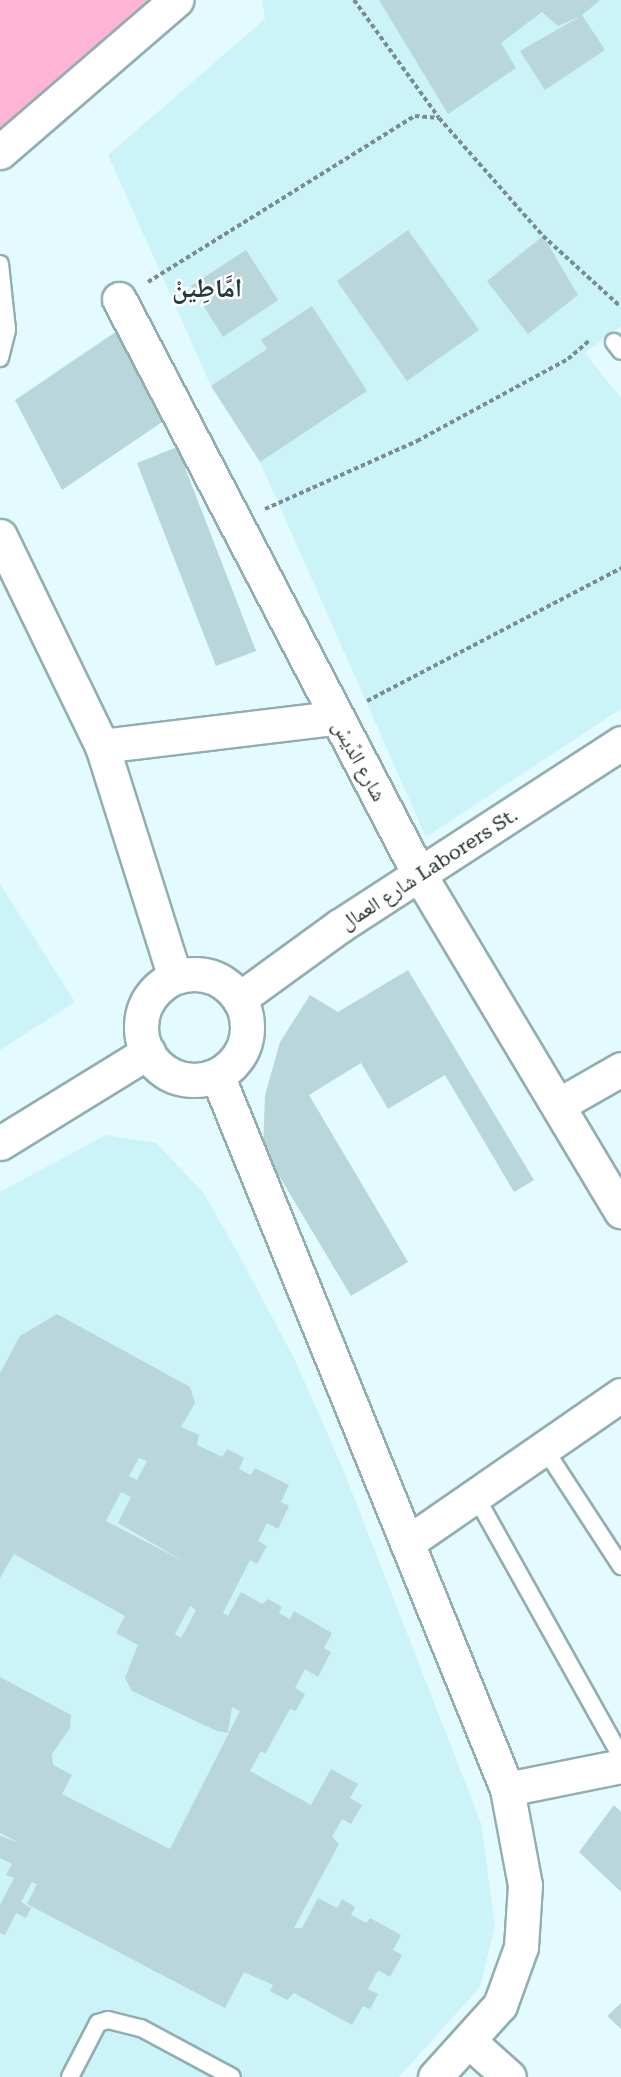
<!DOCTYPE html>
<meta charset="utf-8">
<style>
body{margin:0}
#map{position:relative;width:621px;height:2077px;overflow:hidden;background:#e3fbfe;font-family:"Roboto Serif","Noto Naskh Arabic",serif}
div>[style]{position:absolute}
.built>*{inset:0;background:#ccf3f8}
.green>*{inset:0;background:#feb4d4}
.building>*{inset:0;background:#b9d6da}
.path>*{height:4px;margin-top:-2px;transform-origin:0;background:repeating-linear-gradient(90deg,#7a8c8e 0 4.5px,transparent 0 7.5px)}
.roads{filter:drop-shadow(2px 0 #92aeb2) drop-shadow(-2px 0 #92aeb2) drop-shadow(0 2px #92aeb2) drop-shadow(0 -2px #92aeb2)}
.lane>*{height:16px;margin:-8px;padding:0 8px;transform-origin:8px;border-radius:8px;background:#fff}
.street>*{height:33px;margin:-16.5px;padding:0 16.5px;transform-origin:16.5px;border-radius:16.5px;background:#fff}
.secondary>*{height:33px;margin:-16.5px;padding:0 16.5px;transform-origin:16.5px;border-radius:16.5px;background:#fff}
.primary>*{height:33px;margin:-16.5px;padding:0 16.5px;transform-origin:16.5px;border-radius:16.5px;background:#fff}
.primary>.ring{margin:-16.5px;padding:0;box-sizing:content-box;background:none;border:33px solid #fff;border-radius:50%}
span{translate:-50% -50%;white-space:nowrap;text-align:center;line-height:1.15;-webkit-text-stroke:5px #fff;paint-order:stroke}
.street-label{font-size:20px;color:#202c2d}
.district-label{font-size:26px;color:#233c3f;font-weight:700}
</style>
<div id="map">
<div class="built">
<div style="clip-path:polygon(262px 0,621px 0,621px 326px,585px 353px,621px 398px,621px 709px,426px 837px,260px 462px,211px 386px,108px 155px,265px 19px)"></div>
<div style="clip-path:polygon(0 884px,75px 1002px,0 1050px)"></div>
<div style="clip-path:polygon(106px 1135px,156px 1143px,203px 1192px,239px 1255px,295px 1360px,343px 1469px,481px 1823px,495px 1926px,480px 1987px,399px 2077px,0 2077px,0 1192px)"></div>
</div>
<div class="green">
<div style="clip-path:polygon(0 0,185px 0,0 156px)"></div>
</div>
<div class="building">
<div style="clip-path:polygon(379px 0,600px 0,582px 15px,605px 50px,545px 90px,520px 51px,581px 16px,558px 26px,542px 12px,501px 43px,516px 68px,448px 114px)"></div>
<div style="clip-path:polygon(408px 230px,479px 330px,407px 381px,337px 281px)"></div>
<div style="clip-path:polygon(543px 236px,578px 295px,528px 334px,487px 281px)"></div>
<div style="clip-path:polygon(246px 250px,278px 300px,223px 337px,191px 286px)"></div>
<div style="clip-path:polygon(312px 306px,367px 391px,260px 462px,211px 386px,267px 349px,261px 340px)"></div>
<div style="clip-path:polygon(117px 331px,168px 418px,62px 490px,15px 400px)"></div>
<div style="clip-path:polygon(177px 447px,256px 651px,216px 666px,137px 463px)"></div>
<div style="clip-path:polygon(408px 970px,534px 1180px,514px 1192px,445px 1075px,388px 1109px,361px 1063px,309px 1095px,408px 1262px,351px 1296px,263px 1149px,265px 1095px,280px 1042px,310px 995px,338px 1012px)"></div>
<div style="clip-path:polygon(evenodd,57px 1314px,190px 1387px,195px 1403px,181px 1427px,199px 1435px,197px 1445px,222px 1457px,227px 1449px,244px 1458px,239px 1469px,251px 1475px,255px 1468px,289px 1485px,281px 1502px,289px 1506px,278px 1529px,267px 1523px,258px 1541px,267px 1546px,257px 1564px,250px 1560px,223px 1613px,228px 1616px,241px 1592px,262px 1604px,268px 1599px,282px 1607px,279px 1613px,290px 1619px,294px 1611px,332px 1633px,324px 1648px,331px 1652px,318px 1677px,305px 1669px,295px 1688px,305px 1694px,296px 1711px,290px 1709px,265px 1754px,261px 1751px,250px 1771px,311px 1805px,331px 1769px,358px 1784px,350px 1798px,362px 1805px,351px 1824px,342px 1819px,332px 1837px,339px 1844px,294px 1928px,302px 1928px,318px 1898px,337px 1908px,342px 1899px,355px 1907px,351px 1915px,366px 1923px,370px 1918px,401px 1935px,393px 1950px,402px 1955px,390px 1977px,378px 1970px,368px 1989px,378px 1994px,370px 2009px,363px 2006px,352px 2025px,294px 1993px,287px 2000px,270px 1991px,273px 1985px,244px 1972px,225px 2008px,27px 1904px,37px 1884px,32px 1882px,21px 1902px,31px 1908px,26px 1918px,16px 1913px,5px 1935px,0 1933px,0 1905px,14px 1878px,6px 1875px,12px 1864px,0 1858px,0 1836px,20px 1843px,0 1833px,0 1677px,71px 1715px,70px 1728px,52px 1754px,53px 1765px,72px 1775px,62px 1794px,170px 1849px,240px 1711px,232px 1707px,228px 1733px,217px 1731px,132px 1691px,125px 1678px,138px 1645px,116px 1633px,125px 1616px,14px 1554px,0 1578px,0 1373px,20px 1336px,57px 1314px,139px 1458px,147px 1461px,137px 1480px,129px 1476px,139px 1458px,57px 1314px,121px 1492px,131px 1497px,118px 1523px,185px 1562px,106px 1521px,121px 1492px,57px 1314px,190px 1606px,196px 1610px,181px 1638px,175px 1634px,190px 1606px)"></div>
<div style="clip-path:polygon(614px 1805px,621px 1812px,621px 1892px,579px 1852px)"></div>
<div style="clip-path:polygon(621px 2003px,621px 2029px,607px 2016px)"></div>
</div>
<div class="path">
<div style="left:354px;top:0;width:145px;rotate:54.2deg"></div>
<div style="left:148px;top:282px;width:314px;rotate:-31.9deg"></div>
<div style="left:415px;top:116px;width:24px;rotate:5deg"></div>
<div style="left:439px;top:118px;width:157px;rotate:48.6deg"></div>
<div style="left:543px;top:236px;width:105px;rotate:42.3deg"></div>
<div style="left:265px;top:509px;width:167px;rotate:-24.1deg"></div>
<div style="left:417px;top:441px;width:172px;rotate:-28.5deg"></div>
<div style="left:568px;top:359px;width:29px;rotate:-41deg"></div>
<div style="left:367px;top:701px;width:287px;rotate:-27.6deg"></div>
</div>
<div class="roads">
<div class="lane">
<div style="left:0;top:264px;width:66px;rotate:83.9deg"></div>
<div style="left:7px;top:330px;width:29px;rotate:104deg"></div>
<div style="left:614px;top:342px;width:11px;rotate:52deg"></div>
<div style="left:544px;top:1448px;width:141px;rotate:56.9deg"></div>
<div style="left:475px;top:1495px;width:299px;rotate:60.8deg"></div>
<div style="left:70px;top:2077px;width:61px;rotate:-62.6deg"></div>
<div style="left:98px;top:2023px;width:10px;rotate:-17deg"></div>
<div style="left:108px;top:2020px;width:34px;rotate:14deg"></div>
<div style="left:141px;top:2028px;width:103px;rotate:28.3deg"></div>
</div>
<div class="street">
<div style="left:0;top:152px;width:233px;rotate:-40.8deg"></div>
<div style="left:119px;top:299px;width:649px;rotate:62.45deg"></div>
<div style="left:419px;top:874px;width:393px;rotate:59.1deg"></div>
<div style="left:0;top:536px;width:233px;rotate:64.1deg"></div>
<div style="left:102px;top:746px;width:242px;rotate:72.5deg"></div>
<div style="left:102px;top:746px;width:234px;rotate:-6.9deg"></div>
<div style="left:560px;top:1104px;width:70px;rotate:-29.8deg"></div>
<div style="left:407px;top:1543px;width:260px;rotate:-34.7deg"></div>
<div style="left:507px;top:1789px;width:116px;rotate:-11.4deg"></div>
<div style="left:470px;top:2042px;width:52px;rotate:41.9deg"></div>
</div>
<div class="secondary">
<div style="left:217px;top:1075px;width:771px;rotate:67.89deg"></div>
<div style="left:507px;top:1789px;width:98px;rotate:79.4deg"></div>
<div style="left:525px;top:1885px;width:62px;rotate:93.7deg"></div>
<div style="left:521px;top:1947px;width:62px;rotate:109.9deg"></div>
<div style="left:500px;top:2005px;width:97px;rotate:132.1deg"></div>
</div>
<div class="primary">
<div class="ring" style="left:141px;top:974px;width:73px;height:73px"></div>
<div style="left:239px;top:999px;width:126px;rotate:-36deg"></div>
<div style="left:341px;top:925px;width:334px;rotate:-33deg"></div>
<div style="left:0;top:1143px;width:174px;rotate:-31.6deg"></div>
</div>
</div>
<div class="street-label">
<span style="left:359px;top:761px;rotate:61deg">شارع الدِّيسْ</span>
<span style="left:429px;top:869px;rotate:-33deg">شارع العمال Laborers St.</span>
</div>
<div class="district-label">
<span style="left:207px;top:289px">امَّاطِينْ</span>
</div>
</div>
